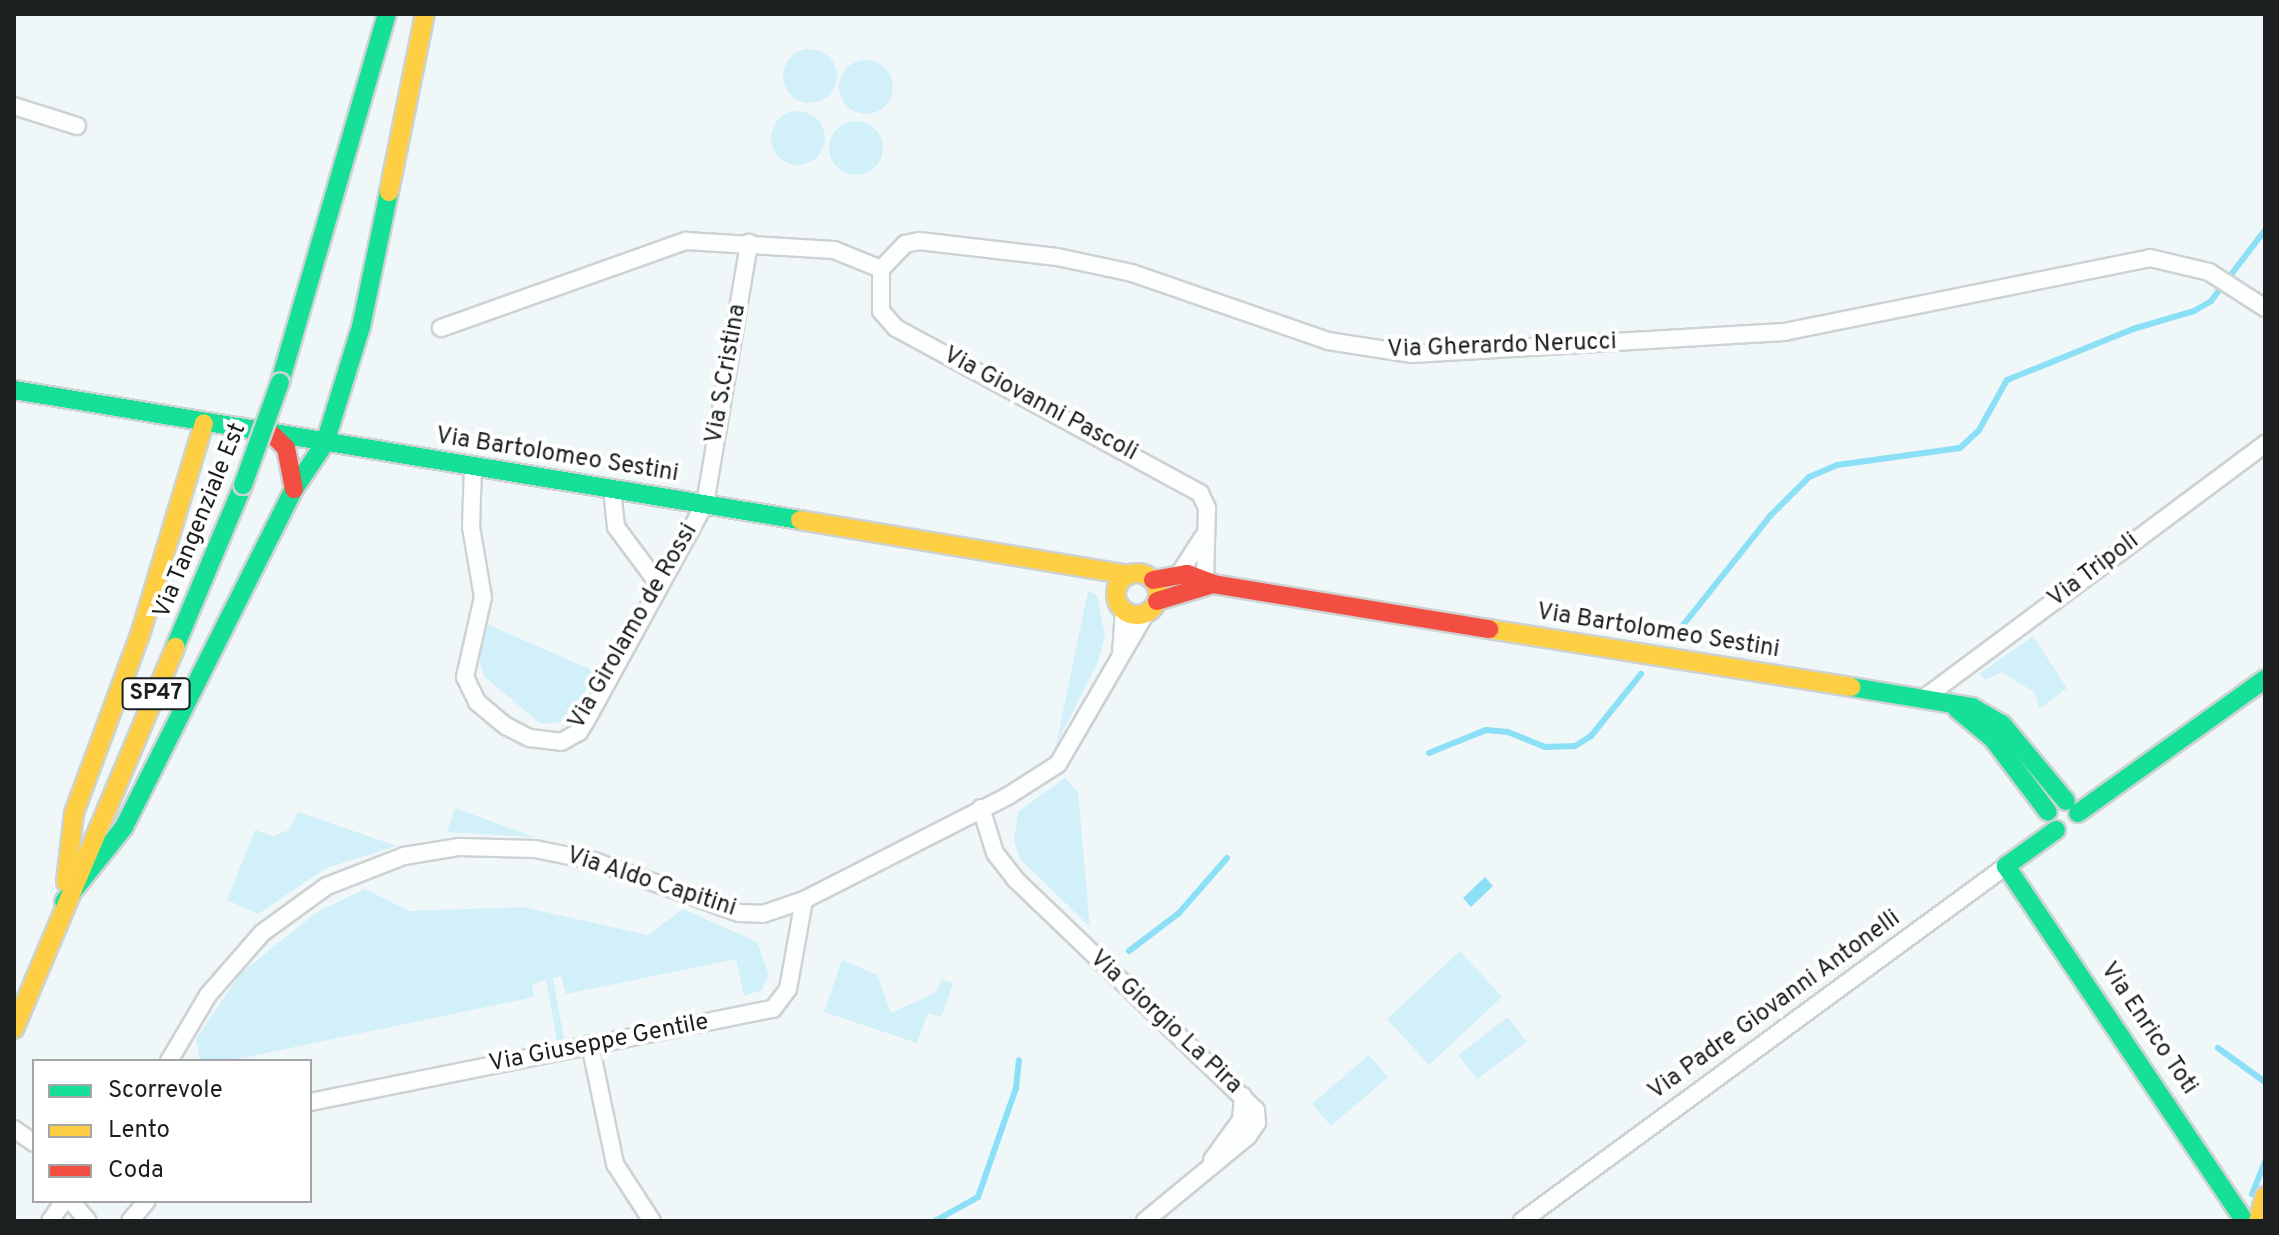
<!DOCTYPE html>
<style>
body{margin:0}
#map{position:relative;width:2279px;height:1235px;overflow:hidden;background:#f0f7f8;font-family:Overpass,sans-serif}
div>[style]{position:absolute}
.green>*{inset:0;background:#d1f0f9}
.round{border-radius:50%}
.water>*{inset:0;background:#8bdff6}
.stream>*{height:6px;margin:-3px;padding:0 3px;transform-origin:3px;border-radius:3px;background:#8bdff6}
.roads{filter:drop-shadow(2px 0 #cdd2d3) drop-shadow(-2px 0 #cdd2d3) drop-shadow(0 2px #cdd2d3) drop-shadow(0 -2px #cdd2d3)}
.street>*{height:16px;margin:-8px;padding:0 8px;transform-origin:8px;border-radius:8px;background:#fdfefe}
.fast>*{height:18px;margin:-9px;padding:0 9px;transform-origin:9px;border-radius:9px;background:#16e098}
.slow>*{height:18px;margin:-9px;padding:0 9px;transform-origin:9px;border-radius:9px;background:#ffcf43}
.slow>.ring{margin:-9px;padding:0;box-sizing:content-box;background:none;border:18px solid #ffcf43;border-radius:50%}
.jam>*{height:18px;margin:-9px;padding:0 9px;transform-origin:9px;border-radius:9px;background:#f24e42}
.bridges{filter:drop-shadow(2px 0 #d0d3d4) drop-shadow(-2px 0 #d0d3d4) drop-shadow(0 2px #d0d3d4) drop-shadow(0 -2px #d0d3d4)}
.fast-bridge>*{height:18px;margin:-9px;padding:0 9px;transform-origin:9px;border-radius:9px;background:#16e098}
span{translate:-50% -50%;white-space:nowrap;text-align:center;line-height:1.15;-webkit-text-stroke:8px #fff;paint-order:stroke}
.shield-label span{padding:2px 6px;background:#fff;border:2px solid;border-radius:6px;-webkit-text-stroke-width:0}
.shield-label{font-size:22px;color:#1b1f20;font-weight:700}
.street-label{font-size:24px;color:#1b1f20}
.frame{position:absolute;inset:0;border:16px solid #1b1f20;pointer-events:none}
.legend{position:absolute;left:32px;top:1059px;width:280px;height:144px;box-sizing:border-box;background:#fff;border:2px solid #a4a5a6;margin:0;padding:10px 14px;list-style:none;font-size:24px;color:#1b1f20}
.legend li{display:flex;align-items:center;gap:16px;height:40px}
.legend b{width:40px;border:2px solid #a4a5a6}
</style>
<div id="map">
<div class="green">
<div class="round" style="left:783px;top:49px;width:54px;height:54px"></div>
<div class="round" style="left:839px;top:60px;width:54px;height:54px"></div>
<div class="round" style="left:771px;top:111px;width:54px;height:54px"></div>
<div class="round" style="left:829px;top:121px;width:54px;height:54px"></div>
<div style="clip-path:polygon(1088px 591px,1097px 595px,1105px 636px,1098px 662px,1056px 745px)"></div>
<div style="clip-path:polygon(487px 624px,596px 672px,569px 721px,541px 724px,484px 676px,478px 653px)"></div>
<div style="clip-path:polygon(2033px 636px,2067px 688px,2039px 709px,2035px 693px,2002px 672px,1986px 680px,1979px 674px)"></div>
<div style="clip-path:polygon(1065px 778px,1078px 792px,1090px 927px,1020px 859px,1014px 841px,1018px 812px)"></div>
<div style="clip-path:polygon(455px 808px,534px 837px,447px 832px)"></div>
<div style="clip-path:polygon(298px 812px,397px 846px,326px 868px,258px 914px,227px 900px,255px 830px,273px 836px,289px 830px)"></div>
<div style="clip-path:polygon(365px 889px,409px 911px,523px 907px,648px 935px,683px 909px,757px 942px,769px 975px,762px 990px,744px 996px,736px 959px,566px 994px,561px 976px,553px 978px,564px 1039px,557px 1041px,546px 980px,532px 984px,534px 997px,228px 1061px,200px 1061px,196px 1039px,241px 973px,317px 912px)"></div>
<div style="clip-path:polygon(1460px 951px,1502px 997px,1429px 1065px,1387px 1019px)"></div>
<div style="clip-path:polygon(842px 960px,877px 975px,891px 1013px,935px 993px,942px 980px,953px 983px,941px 1017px,928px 1013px,917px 1043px,824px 1012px)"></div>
<div style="clip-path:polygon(1508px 1017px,1527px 1042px,1477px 1079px,1458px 1055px)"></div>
<div style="clip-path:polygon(1369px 1055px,1388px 1077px,1331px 1126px,1312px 1104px)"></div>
</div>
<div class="water">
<div style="clip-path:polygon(1485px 877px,1493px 886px,1471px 907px,1463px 898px)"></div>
</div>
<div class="stream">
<div style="left:1676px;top:634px;width:152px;rotate:-51.4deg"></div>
<div style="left:1771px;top:515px;width:54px;rotate:-45deg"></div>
<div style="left:1809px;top:477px;width:30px;rotate:-23deg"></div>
<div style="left:1837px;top:465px;width:124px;rotate:-7.9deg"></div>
<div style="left:1960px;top:448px;width:26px;rotate:-43deg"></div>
<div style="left:1979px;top:430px;width:57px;rotate:-60.8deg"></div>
<div style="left:2007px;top:380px;width:136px;rotate:-22deg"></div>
<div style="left:2133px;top:329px;width:64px;rotate:-16.4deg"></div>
<div style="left:2194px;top:311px;width:20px;rotate:-30deg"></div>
<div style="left:2211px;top:301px;width:89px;rotate:-52.7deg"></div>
<div style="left:1429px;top:753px;width:61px;rotate:-22deg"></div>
<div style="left:1486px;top:730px;width:22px;rotate:5deg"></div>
<div style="left:1508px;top:732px;width:40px;rotate:22deg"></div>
<div style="left:1545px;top:747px;width:30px;rotate:-2deg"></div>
<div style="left:1575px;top:746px;width:19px;rotate:-32deg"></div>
<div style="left:1591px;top:736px;width:80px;rotate:-51.1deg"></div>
<div style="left:1129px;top:951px;width:63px;rotate:-37.2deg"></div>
<div style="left:1179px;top:913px;width:73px;rotate:-48.9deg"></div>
<div style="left:2218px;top:1048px;width:58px;rotate:35.9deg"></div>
<div style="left:2252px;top:1194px;width:35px;rotate:-68deg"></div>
<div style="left:935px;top:1221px;width:49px;rotate:-29.2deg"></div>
<div style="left:978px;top:1197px;width:115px;rotate:-70.8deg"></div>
<div style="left:1016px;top:1088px;width:28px;rotate:-84deg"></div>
</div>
<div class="roads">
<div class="street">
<div style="left:14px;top:106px;width:66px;rotate:17.6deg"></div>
<div style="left:881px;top:269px;width:35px;rotate:-46deg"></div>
<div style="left:905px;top:244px;width:14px;rotate:-12deg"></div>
<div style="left:919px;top:241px;width:139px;rotate:6.6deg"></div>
<div style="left:1057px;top:257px;width:77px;rotate:12deg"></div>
<div style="left:1132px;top:273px;width:207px;rotate:19.1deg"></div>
<div style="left:1328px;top:341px;width:85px;rotate:8.8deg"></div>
<div style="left:1412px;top:354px;width:373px;rotate:-3.4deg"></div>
<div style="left:1784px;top:332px;width:373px;rotate:-11.4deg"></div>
<div style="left:2150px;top:258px;width:61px;rotate:13.3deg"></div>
<div style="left:2209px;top:272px;width:67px;rotate:32.7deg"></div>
<div style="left:881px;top:269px;width:42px;rotate:90deg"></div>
<div style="left:881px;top:311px;width:23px;rotate:49deg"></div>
<div style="left:896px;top:328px;width:346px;rotate:28.5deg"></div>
<div style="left:1200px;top:493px;width:17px;rotate:65deg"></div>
<div style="left:1207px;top:508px;width:71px;rotate:91.6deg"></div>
<div style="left:441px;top:328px;width:260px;rotate:-19.6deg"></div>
<div style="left:686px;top:241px;width:148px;rotate:3.5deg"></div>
<div style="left:834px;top:250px;width:51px;rotate:22deg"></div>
<div style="left:473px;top:465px;width:62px;rotate:91.8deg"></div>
<div style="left:471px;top:527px;width:71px;rotate:80.3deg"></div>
<div style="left:483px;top:597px;width:82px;rotate:102.7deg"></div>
<div style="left:465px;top:677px;width:28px;rotate:64deg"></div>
<div style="left:477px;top:702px;width:38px;rotate:40deg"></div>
<div style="left:506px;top:726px;width:27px;rotate:27deg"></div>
<div style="left:530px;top:738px;width:31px;rotate:7deg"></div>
<div style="left:561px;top:742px;width:21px;rotate:-29deg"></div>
<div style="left:579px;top:732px;width:13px;rotate:-58deg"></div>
<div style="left:586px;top:721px;width:247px;rotate:-61.3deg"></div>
<div style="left:705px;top:504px;width:265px;rotate:-80.4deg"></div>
<div style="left:612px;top:489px;width:38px;rotate:84deg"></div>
<div style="left:616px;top:527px;width:72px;rotate:53.4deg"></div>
<div style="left:1179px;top:574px;width:44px;rotate:-57deg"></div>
<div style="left:1121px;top:654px;width:44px;rotate:-86.1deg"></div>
<div style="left:1923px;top:699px;width:427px;rotate:-36.7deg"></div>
<div style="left:981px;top:808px;width:47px;rotate:72.7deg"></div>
<div style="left:995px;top:853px;width:33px;rotate:52deg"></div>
<div style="left:1015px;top:879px;width:334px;rotate:43.8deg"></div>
<div style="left:1256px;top:1110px;width:13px;rotate:86deg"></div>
<div style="left:1257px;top:1123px;width:16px;rotate:125deg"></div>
<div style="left:1248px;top:1136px;width:134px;rotate:140.5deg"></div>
<div style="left:590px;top:1044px;width:123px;rotate:78.2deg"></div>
<div style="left:615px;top:1164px;width:68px;rotate:57deg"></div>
<div style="left:169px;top:1061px;width:77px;rotate:-59.4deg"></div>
<div style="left:208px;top:995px;width:82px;rotate:-48.9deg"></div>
<div style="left:262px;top:933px;width:80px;rotate:-35.9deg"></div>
<div style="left:327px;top:886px;width:83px;rotate:-21.3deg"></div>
<div style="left:404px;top:856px;width:56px;rotate:-9.3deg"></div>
<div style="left:459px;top:847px;width:76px;rotate:1.5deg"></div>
<div style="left:535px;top:849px;width:60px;rotate:11.5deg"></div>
<div style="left:594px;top:861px;width:154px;rotate:19.7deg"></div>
<div style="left:739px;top:913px;width:24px;rotate:2deg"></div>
<div style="left:763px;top:914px;width:43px;rotate:-18.9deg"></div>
<div style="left:804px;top:900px;width:229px;rotate:-27deg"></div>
<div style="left:1008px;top:796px;width:59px;rotate:-32.6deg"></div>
<div style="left:1058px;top:764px;width:175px;rotate:-59.8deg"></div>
<div style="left:310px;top:1102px;width:472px;rotate:-11.4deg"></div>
<div style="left:773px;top:1009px;width:25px;rotate:-53deg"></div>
<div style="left:788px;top:989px;width:90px;rotate:-79.8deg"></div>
<div style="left:14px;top:1129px;width:24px;rotate:35deg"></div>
<div style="left:1212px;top:1160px;width:49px;rotate:-54.1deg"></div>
<div style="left:1241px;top:1120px;width:24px;rotate:-85deg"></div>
<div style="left:71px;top:1201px;width:26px;rotate:50deg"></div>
<div style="left:50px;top:1221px;width:24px;rotate:-55deg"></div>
<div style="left:130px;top:1221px;width:26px;rotate:-50deg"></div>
<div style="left:1522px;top:1221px;width:600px;rotate:-36.26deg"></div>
</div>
<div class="fast">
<div style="left:280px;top:382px;width:383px;rotate:-73.8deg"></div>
<div style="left:14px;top:390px;width:797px;rotate:9.39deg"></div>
<div style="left:175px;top:647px;width:176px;rotate:-67.2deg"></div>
<div style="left:1851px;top:687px;width:123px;rotate:9.4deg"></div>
<div style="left:1972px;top:707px;width:34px;rotate:30deg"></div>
<div style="left:2002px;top:724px;width:100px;rotate:50.3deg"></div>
<div style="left:1957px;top:709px;width:47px;rotate:39.8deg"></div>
<div style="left:1993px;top:739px;width:91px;rotate:53deg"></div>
<div style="left:2078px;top:813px;width:230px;rotate:-35.6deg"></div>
<div style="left:2056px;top:830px;width:62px;rotate:144.2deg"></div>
<div style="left:2006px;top:866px;width:428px;rotate:56.1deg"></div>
<div style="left:64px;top:902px;width:96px;rotate:-51.3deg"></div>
<div style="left:124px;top:827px;width:378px;rotate:-63.3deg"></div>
<div style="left:294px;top:489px;width:55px;rotate:-56deg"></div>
<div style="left:325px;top:443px;width:121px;rotate:-72.8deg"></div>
<div style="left:361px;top:327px;width:138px;rotate:-78.3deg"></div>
</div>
<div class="slow">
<div style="left:389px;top:192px;width:182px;rotate:-78.6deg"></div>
<div style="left:800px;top:520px;width:333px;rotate:9.5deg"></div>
<div class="ring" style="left:1116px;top:573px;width:24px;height:24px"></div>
<div style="left:1489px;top:629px;width:367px;rotate:9.1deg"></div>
<div style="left:66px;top:882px;width:69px;rotate:-83.4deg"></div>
<div style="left:74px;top:813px;width:190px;rotate:-69.7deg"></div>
<div style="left:140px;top:635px;width:221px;rotate:-73.2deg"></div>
<div style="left:14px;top:1029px;width:415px;rotate:-67.1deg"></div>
<div style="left:2258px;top:1221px;width:26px;rotate:-74deg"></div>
</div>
<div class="jam">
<div style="left:273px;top:435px;width:18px;rotate:45deg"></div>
<div style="left:286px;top:448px;width:42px;rotate:79deg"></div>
<div style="left:1153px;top:580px;width:35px;rotate:-10deg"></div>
<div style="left:1187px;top:574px;width:27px;rotate:20deg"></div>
<div style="left:1157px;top:601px;width:59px;rotate:-16.9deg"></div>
<div style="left:1213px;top:584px;width:280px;rotate:9.3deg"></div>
</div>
</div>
<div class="bridges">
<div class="fast-bridge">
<div style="left:243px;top:485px;width:109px;rotate:-70.2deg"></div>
</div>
</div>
<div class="shield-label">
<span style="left:156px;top:694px">SP47</span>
</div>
<div class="street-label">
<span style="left:1502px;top:347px;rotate:-2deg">Via Gherardo Nerucci</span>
<span style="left:727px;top:374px;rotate:-80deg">Via S.Cristina</span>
<span style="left:1040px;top:405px;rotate:28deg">Via Giovanni Pascoli</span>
<span style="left:557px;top:456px;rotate:9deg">Via Bartolomeo Sestini</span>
<span style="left:201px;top:521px;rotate:-68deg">Via Tangenziale Est</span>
<span style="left:2094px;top:571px;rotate:-37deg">Via Tripoli</span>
<span style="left:634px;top:627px;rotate:-60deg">Via Girolamo de Rossi</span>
<span style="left:1658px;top:632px;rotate:9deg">Via Bartolomeo Sestini</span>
<span style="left:651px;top:883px;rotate:18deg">Via Aldo Capitini</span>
<span style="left:1775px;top:1006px;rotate:-36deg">Via Padre Giovanni Antonelli</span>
<span style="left:1165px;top:1023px;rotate:43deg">Via Giorgio La Pira</span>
<span style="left:2148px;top:1029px;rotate:56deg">Via Enrico Toti</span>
<span style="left:599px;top:1044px;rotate:-11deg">Via Giuseppe Gentile</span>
</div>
<div class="frame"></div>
<ul class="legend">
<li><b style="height:10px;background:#16e098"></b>Scorrevole</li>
<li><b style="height:10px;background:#ffcf43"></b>Lento</li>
<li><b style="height:10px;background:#f24e42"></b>Coda</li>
</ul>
</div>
